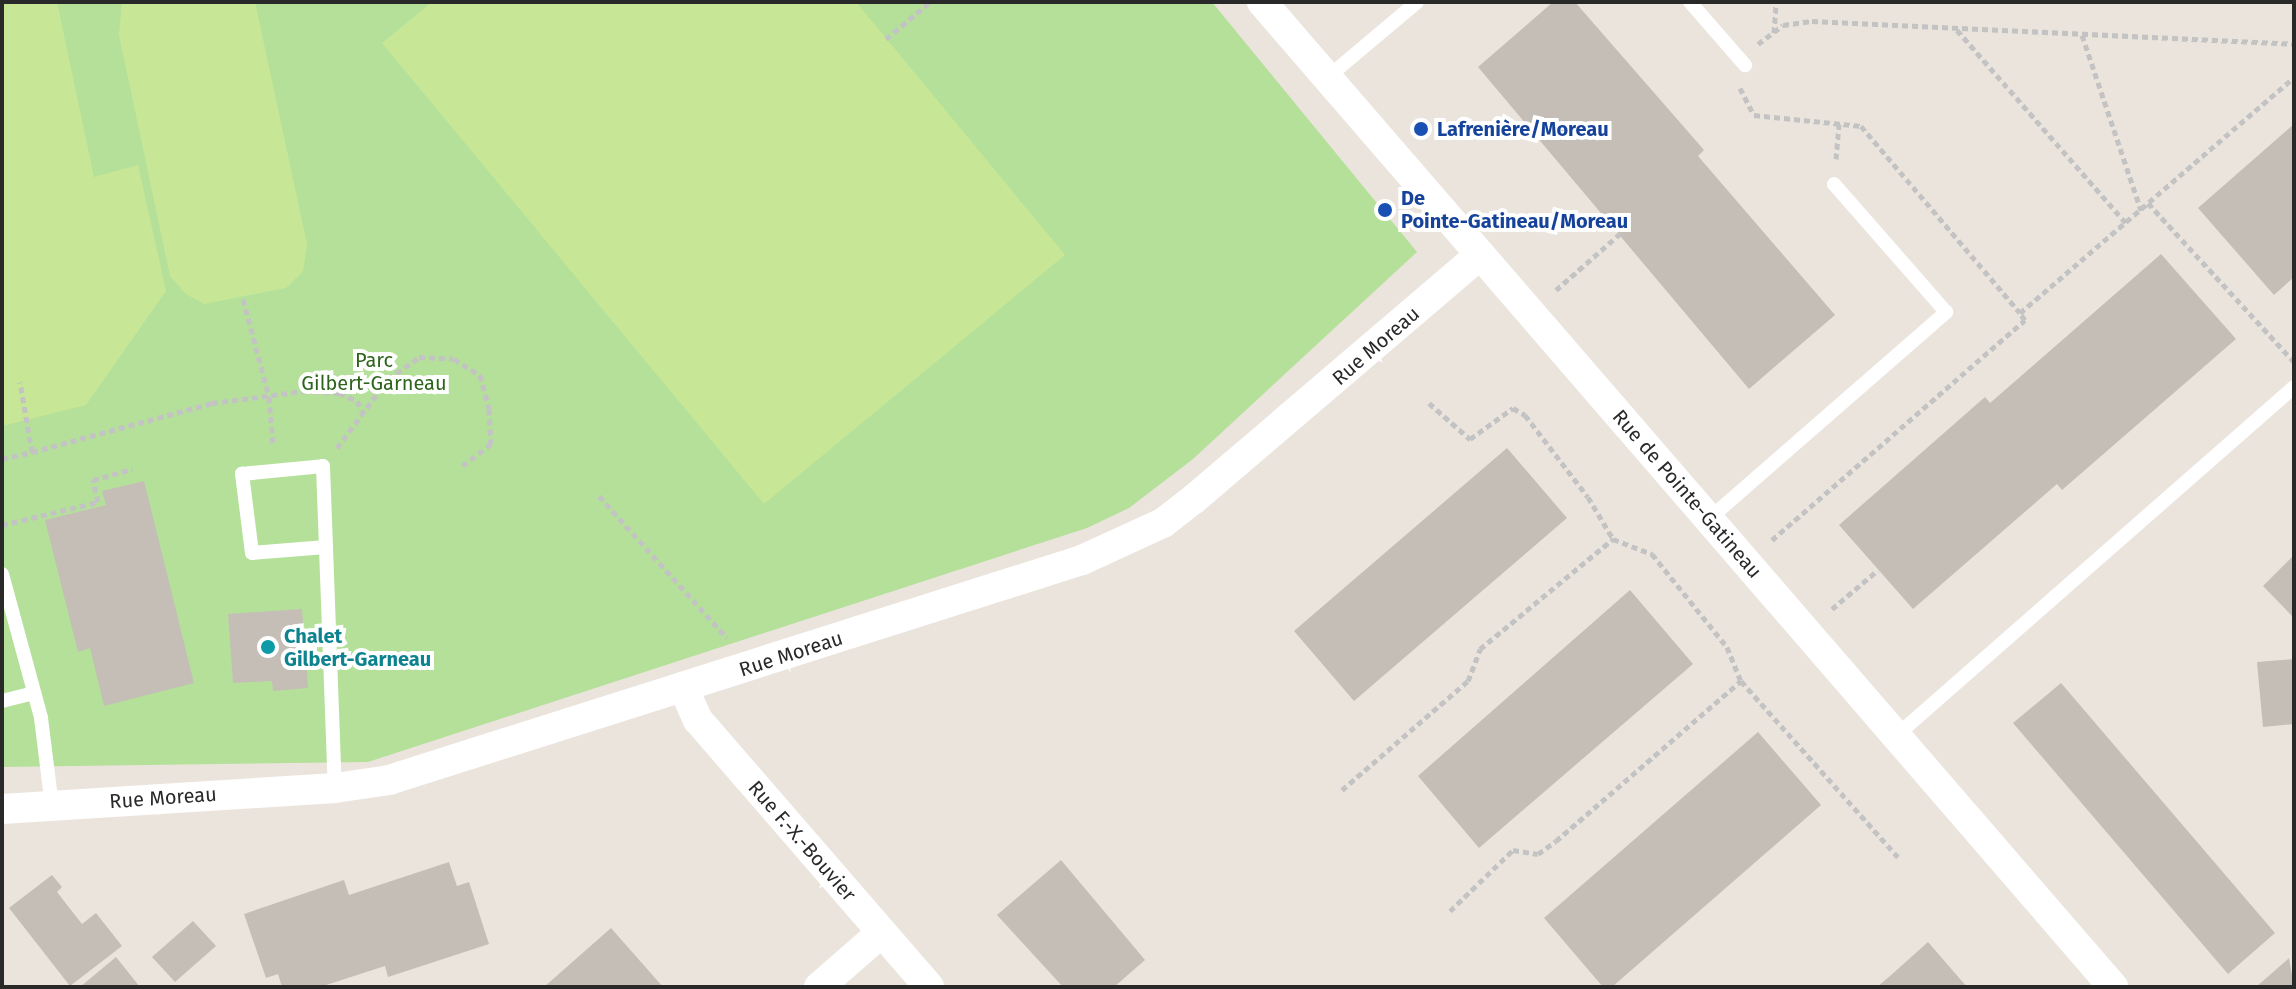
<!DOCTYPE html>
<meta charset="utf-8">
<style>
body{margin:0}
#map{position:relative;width:2296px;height:989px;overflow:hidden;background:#ebe4dc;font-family:"Fira Sans",sans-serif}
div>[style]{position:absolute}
.green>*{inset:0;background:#b4e09a}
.pitch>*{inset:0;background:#c7e796}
.building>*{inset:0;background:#c4beb7}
.path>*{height:5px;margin-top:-2.5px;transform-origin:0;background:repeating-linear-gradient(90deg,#c3c3c3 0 6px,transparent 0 10px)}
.lane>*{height:14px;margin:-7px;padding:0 7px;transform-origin:7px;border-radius:7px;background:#fff}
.street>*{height:30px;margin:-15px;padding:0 15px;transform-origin:15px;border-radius:15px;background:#fff}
.dots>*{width:22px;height:22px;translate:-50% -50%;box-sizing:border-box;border:4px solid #fff;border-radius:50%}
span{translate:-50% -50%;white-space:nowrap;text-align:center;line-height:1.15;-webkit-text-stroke:8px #fff;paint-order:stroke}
.transit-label{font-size:20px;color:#164399;font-weight:700}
.left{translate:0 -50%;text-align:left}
.street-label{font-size:20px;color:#292929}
.park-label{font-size:20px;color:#2d641c}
.culture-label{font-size:20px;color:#0d838f;font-weight:700}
.frame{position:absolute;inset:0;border:4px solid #292929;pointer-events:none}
</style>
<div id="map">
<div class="green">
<div style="clip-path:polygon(2px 2px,1212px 2px,1417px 252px,1193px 459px,1129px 508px,1087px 528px,368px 762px,2px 767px)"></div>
</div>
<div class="pitch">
<div style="clip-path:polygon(2px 2px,57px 2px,94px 177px,138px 165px,166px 291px,86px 405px,2px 426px)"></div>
<div style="clip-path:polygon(122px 2px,255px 2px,307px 244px,303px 271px,286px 288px,204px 304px,186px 294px,170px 276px,119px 35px)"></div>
<div style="clip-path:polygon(432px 2px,856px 2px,1065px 255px,764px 504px,382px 43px)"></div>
</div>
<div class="building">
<div style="clip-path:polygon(1553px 2px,1575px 2px,1704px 150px,1698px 156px,1835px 315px,1749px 389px,1478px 67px)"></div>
<div style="clip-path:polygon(2294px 124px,2294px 277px,2274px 295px,2198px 208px)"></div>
<div style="clip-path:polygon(2161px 254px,2236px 339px,2062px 490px,2057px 484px,1913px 609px,1839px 525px,1985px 397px,1990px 403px)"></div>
<div style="clip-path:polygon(1507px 448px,1567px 518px,1354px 701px,1294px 631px)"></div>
<div style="clip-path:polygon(144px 481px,194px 683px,104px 706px,90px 648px,78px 652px,45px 520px,106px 505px,102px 491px)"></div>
<div style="clip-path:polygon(2294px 555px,2294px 618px,2263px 586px)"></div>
<div style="clip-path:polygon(1630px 590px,1693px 664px,1479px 848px,1418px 776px)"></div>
<div style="clip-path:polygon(302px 609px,308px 688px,273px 691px,272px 681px,233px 683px,228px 614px)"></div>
<div style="clip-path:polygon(2294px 659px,2294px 724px,2263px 727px,2257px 662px)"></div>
<div style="clip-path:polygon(2061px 683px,2275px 933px,2228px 974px,2013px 723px)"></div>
<div style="clip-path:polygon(1758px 732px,1821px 805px,1612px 987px,1603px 987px,1544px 918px)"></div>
<div style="clip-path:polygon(1061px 860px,1145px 960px,1114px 987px,1063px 987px,997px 915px)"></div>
<div style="clip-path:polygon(449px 862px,457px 886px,469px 882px,489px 944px,388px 977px,385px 966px,320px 987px,282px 987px,278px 974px,266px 978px,244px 914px,344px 880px,349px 895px)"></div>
<div style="clip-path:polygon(52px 875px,62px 887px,57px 892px,82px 924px,96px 913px,122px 946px,70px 986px,9px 908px)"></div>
<div style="clip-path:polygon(193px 921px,216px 946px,175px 982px,152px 957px)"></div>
<div style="clip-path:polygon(611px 928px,663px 987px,544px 987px)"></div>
<div style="clip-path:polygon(1928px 942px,1967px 987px,1877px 987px,1890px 976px)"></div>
<div style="clip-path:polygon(116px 957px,140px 987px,80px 987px)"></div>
<div style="clip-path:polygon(2289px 958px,2294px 987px,2256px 987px)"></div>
</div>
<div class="path">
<div style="left:1957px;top:30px;width:257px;rotate:48.8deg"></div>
<div style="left:1774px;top:33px;width:31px;rotate:-86deg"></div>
<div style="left:2082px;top:35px;width:185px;rotate:71.4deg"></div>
<div style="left:886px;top:39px;width:57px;rotate:-40.1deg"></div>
<div style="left:1758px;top:44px;width:31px;rotate:-37deg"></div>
<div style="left:1783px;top:25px;width:29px;rotate:-8deg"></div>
<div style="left:1812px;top:21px;width:483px;rotate:2.7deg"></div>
<div style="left:1740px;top:88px;width:30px;rotate:63deg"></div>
<div style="left:1754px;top:115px;width:108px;rotate:5.9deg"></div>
<div style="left:1861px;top:126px;width:245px;rotate:49.6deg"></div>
<div style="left:2020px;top:313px;width:362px;rotate:-40.7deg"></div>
<div style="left:1836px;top:159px;width:35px;rotate:-85deg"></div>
<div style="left:2148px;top:203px;width:216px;rotate:47.4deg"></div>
<div style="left:1556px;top:290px;width:88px;rotate:-41.3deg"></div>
<div style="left:243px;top:299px;width:101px;rotate:75.1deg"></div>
<div style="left:269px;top:397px;width:49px;rotate:85.3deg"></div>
<div style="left:1429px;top:403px;width:55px;rotate:41.3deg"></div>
<div style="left:1470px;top:439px;width:53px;rotate:-35.8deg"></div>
<div style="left:1513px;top:408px;width:14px;rotate:30deg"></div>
<div style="left:1525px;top:415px;width:103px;rotate:52.5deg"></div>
<div style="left:1588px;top:497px;width:49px;rotate:59.2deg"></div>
<div style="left:1613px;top:539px;width:42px;rotate:21deg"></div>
<div style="left:1652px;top:554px;width:119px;rotate:51.1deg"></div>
<div style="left:1727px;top:647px;width:37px;rotate:68deg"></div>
<div style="left:1741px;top:681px;width:236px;rotate:48.3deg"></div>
<div style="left:337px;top:448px;width:86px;rotate:-53.5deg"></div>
<div style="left:388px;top:379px;width:38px;rotate:-35deg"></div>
<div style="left:419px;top:357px;width:35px;rotate:3deg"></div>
<div style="left:454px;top:359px;width:31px;rotate:32deg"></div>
<div style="left:480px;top:375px;width:35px;rotate:75deg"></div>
<div style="left:489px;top:409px;width:35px;rotate:87deg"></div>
<div style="left:491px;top:444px;width:36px;rotate:143deg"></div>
<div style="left:32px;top:452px;width:187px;rotate:-15.2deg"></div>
<div style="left:212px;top:403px;width:92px;rotate:-7.5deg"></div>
<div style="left:303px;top:391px;width:36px;rotate:3deg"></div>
<div style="left:339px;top:393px;width:20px;rotate:24deg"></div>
<div style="left:357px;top:401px;width:15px;rotate:62deg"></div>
<div style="left:2px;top:459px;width:31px;rotate:-13deg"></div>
<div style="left:32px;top:452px;width:71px;rotate:-99.7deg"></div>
<div style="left:599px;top:496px;width:191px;rotate:48deg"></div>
<div style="left:2px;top:525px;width:99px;rotate:-13.5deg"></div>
<div style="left:98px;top:502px;width:23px;rotate:-103deg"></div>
<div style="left:93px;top:480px;width:41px;rotate:-15.8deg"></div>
<div style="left:1772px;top:540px;width:335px;rotate:-41deg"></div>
<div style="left:2025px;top:320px;width:9px;rotate:-126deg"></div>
<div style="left:1832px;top:609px;width:60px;rotate:-40.3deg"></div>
<div style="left:1342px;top:790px;width:167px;rotate:-40.9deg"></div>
<div style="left:1468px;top:681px;width:34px;rotate:-69deg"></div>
<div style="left:1480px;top:649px;width:173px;rotate:-39.6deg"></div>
<div style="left:1450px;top:911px;width:88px;rotate:-44.1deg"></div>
<div style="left:1513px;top:850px;width:25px;rotate:9deg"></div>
<div style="left:1538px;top:854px;width:22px;rotate:-36deg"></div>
<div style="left:1556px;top:841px;width:245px;rotate:-40.9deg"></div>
</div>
<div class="lane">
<div style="left:1690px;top:2px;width:84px;rotate:48.9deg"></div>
<div style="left:1328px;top:77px;width:116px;rotate:-40.1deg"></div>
<div style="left:1709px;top:519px;width:315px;rotate:-41.1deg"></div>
<div style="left:1946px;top:312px;width:170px;rotate:-131.2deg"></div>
<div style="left:326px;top:547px;width:74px;rotate:175.4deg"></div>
<div style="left:252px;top:553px;width:80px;rotate:-97.2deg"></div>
<div style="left:242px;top:474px;width:81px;rotate:-5.6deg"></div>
<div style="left:323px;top:466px;width:322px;rotate:87.9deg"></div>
<div style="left:2px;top:574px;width:149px;rotate:74.8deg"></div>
<div style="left:41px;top:718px;width:89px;rotate:82.9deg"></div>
<div style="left:2px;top:701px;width:33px;rotate:-14deg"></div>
<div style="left:1896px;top:736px;width:529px;rotate:-41.25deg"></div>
</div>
<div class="street">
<div style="left:1262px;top:2px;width:1302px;rotate:49.17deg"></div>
<div style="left:684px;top:689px;width:34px;rotate:66deg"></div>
<div style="left:698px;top:720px;width:353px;rotate:49.1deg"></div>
<div style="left:2px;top:809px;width:334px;rotate:-3.6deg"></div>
<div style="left:335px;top:788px;width:55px;rotate:-8.4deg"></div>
<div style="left:389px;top:780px;width:727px;rotate:-17.61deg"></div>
<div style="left:1082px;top:560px;width:89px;rotate:-24.6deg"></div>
<div style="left:1163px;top:523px;width:39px;rotate:-38deg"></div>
<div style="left:1194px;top:499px;width:376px;rotate:-40.5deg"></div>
<div style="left:819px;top:987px;width:82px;rotate:-41.1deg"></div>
</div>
<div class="dots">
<div style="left:1421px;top:129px;background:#1a4fb4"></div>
<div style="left:1385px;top:210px;background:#1a4fb4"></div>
<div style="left:268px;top:647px;background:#0f9aa8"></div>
</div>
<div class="transit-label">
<span class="left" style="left:1437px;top:129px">Lafrenière/Moreau</span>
<span class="left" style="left:1401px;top:210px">De<br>Pointe-Gatineau/Moreau</span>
</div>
<div class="street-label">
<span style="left:1376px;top:346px;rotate:-41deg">Rue Moreau</span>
<span style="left:1687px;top:494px;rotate:49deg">Rue de Pointe-Gatineau</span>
<span style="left:791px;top:654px;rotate:-18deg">Rue Moreau</span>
<span style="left:163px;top:798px;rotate:-4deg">Rue Moreau</span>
<span style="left:802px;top:841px;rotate:49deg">Rue F.-X.-Bouvier</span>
</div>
<div class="park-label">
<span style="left:374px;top:372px">Parc<br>Gilbert-Garneau</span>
</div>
<div class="culture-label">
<span class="left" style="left:284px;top:648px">Chalet<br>Gilbert-Garneau</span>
</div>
<div class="frame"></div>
</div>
